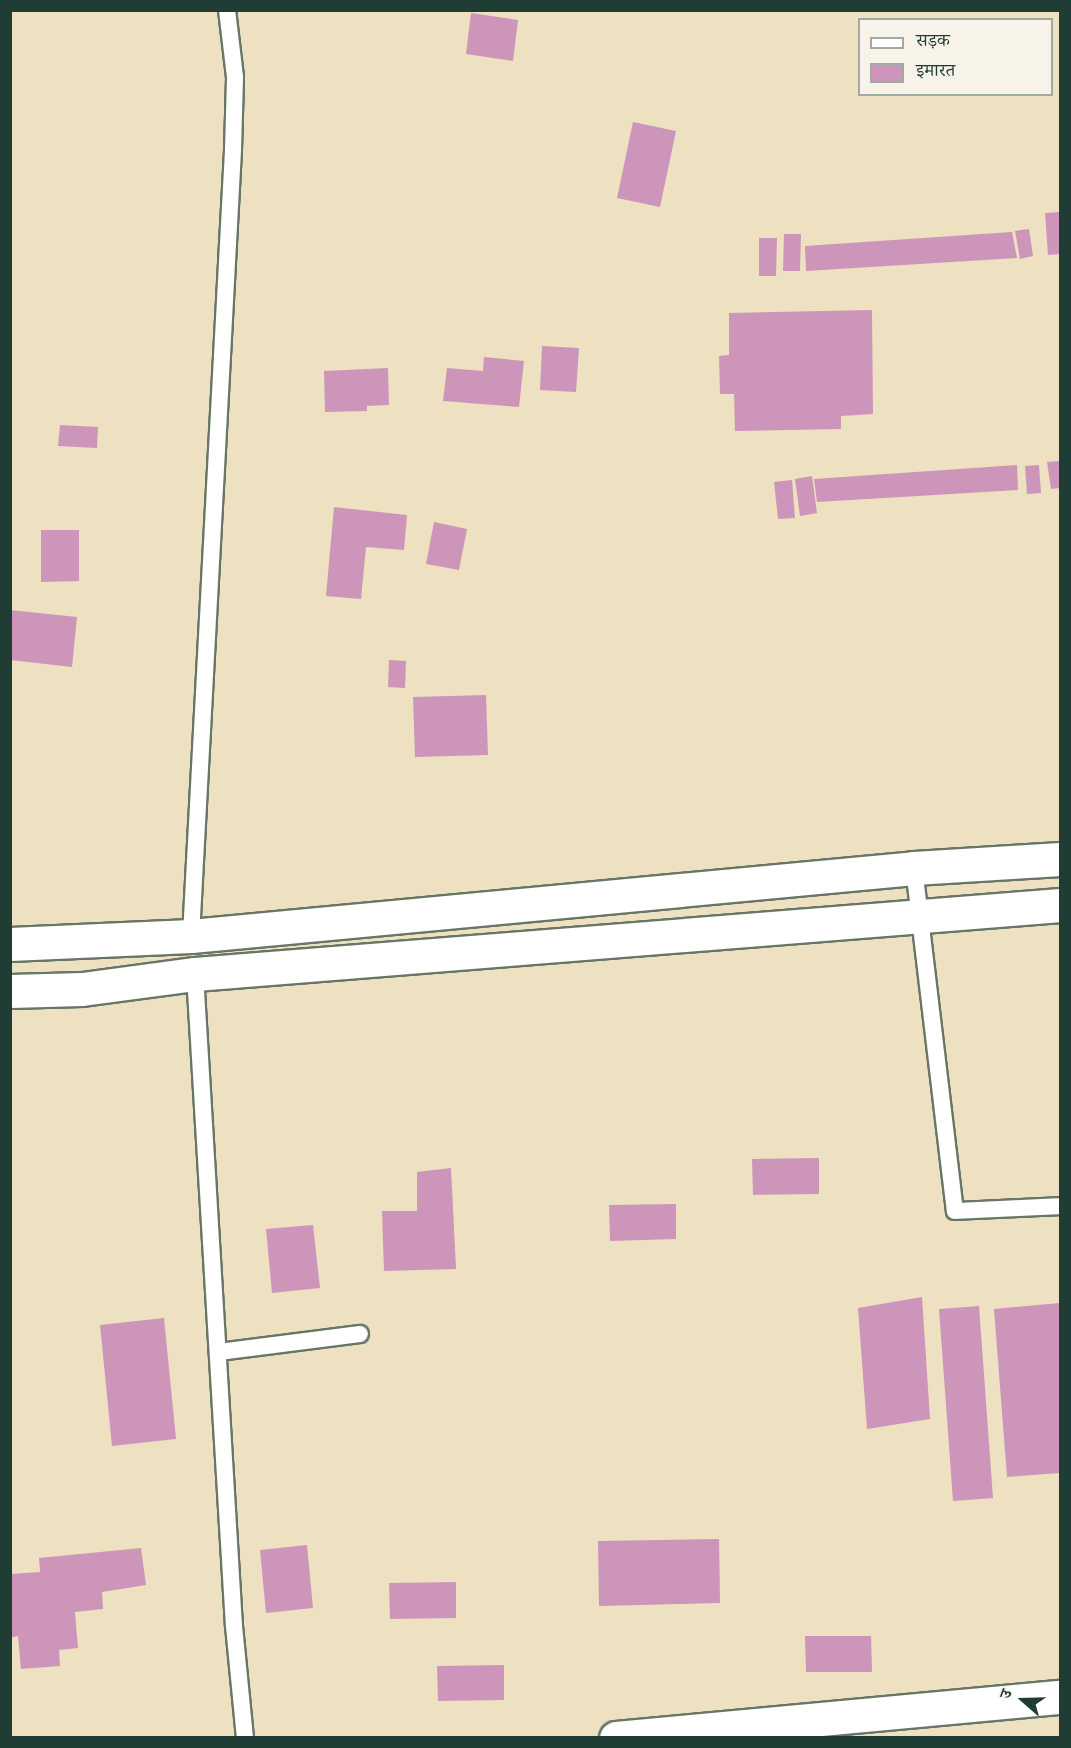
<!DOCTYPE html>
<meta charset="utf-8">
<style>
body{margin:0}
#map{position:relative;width:1071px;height:1748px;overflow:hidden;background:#ede1c1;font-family:"IM FELL Great Primer","Noto Serif Devanagari",serif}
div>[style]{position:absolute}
.building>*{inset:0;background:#cd95b9}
.roads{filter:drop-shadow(2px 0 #677665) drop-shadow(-2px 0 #677665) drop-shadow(0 2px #677665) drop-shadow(0 -2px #677665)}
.service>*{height:16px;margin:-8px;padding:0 8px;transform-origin:8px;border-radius:8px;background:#fff}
.minor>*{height:33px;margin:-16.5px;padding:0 16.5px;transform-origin:16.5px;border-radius:16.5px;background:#fff}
.tertiary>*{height:33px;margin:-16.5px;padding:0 16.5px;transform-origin:16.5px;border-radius:16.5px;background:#fff}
span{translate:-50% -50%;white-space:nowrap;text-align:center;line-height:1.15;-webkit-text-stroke:4.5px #f7f3e8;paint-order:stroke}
.frame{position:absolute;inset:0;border:12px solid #1f3d34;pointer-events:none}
.legend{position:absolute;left:858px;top:18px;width:195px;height:78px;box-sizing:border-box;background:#f7f3e8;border:2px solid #a1aaa0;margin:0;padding:8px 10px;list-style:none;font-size:18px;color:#1f3d34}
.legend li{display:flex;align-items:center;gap:12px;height:30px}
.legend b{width:30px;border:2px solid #a1aaa0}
.north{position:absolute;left:993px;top:1670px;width:60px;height:60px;-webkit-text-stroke:4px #f7f3e8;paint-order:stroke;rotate:290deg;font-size:16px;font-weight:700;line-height:24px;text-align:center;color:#1f3d34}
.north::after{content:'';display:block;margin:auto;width:21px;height:27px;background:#1f3d34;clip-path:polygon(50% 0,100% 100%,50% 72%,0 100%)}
</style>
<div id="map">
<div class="building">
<div style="clip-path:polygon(471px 13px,518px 20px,513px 61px,466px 54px)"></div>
<div style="clip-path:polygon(633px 122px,676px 131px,660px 207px,617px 198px)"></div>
<div style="clip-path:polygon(1060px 212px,1060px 254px,1048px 255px,1045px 213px)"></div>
<div style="clip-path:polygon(1029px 229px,1033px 256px,1020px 259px,1015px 231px)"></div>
<div style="clip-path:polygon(1012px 232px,1017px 258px,806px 271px,805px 246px)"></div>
<div style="clip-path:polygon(784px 234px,801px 234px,800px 271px,783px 271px)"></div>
<div style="clip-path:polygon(759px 238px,777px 238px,776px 276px,759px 276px)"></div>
<div style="clip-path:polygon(872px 310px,873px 414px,841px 416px,841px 429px,735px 431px,734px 394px,720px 394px,719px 356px,729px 355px,729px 313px)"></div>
<div style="clip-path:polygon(542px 346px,579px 348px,576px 392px,540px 390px)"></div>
<div style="clip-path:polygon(484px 357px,524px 361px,519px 407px,443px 401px,447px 368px,483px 371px)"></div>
<div style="clip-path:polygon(388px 368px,389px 405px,367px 406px,367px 411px,325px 412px,324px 371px)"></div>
<div style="clip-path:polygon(60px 425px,98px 427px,97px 448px,58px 446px)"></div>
<div style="clip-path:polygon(1060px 461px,1060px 488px,1051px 489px,1047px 462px)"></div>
<div style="clip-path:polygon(1017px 465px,1018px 490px,817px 502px,814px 479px)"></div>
<div style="clip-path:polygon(1039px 465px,1041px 493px,1027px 494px,1025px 466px)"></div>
<div style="clip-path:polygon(812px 476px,817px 513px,800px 516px,795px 479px)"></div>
<div style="clip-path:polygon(792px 480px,795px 518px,778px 519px,774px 482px)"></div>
<div style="clip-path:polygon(334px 507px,407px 515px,404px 550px,366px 547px,361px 599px,326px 596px)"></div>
<div style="clip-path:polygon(434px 522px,467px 529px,459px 570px,426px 564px)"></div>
<div style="clip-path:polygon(41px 530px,79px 530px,79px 581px,41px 582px)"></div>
<div style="clip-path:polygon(10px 610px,77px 617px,72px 667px,10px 660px)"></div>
<div style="clip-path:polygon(389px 660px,406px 661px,405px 688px,388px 687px)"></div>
<div style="clip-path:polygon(486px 695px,488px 755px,415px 757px,413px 697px)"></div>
<div style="clip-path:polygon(819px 1158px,819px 1194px,753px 1195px,752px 1159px)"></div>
<div style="clip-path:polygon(451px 1168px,456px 1269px,384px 1271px,382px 1211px,417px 1211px,417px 1172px)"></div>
<div style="clip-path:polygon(676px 1204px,676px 1239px,610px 1241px,609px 1205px)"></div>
<div style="clip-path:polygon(313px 1225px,320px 1288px,272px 1293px,266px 1229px)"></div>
<div style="clip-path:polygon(922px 1297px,930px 1419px,867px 1429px,858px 1308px)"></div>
<div style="clip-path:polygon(1060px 1303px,1060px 1473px,1007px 1477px,994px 1309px)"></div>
<div style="clip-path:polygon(979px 1306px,993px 1498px,953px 1501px,939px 1309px)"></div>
<div style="clip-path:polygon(164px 1318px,176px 1439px,112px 1446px,100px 1325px)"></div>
<div style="clip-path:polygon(719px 1539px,720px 1603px,599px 1606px,598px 1541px)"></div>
<div style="clip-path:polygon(307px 1545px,313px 1608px,266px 1613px,260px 1550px)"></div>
<div style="clip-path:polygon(141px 1548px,146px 1585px,102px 1592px,103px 1609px,75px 1612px,78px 1648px,59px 1650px,60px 1666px,21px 1669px,18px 1636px,10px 1638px,10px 1574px,40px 1572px,39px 1558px)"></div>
<div style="clip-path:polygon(456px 1582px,456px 1618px,390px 1619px,389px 1583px)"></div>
<div style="clip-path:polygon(805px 1636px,871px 1636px,872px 1672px,806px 1672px)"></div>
<div style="clip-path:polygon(504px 1665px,504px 1700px,438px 1701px,437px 1666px)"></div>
</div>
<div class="roads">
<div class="service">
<div style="left:914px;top:868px;width:345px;rotate:83.2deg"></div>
<div style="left:955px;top:1211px;width:105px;rotate:-2.7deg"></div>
<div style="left:191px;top:936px;width:787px;rotate:-86.94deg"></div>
<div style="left:233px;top:150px;width:73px;rotate:-88.4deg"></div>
<div style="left:235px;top:77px;width:67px;rotate:-96.8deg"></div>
<div style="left:195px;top:974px;width:653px;rotate:86.58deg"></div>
<div style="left:234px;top:1626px;width:113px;rotate:84.4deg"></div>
<div style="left:219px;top:1352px;width:142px;rotate:-7.3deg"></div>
</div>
<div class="minor">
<div style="left:616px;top:1738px;width:446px;rotate:-5.3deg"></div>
</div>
<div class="tertiary">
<div style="left:10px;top:944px;width:181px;rotate:-2.5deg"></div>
<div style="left:191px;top:936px;width:726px;rotate:-5.37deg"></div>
<div style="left:914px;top:868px;width:146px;rotate:-3.5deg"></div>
<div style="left:10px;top:991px;width:72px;rotate:-1.6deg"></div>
<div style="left:82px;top:989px;width:114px;rotate:-7.6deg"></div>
<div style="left:195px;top:974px;width:868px;rotate:-4.56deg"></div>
</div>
</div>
<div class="frame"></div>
<ul class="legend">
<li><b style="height:8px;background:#fff"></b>सड़क</li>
<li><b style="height:16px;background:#cd95b9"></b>इमारत</li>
</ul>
<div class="north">उ</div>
</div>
